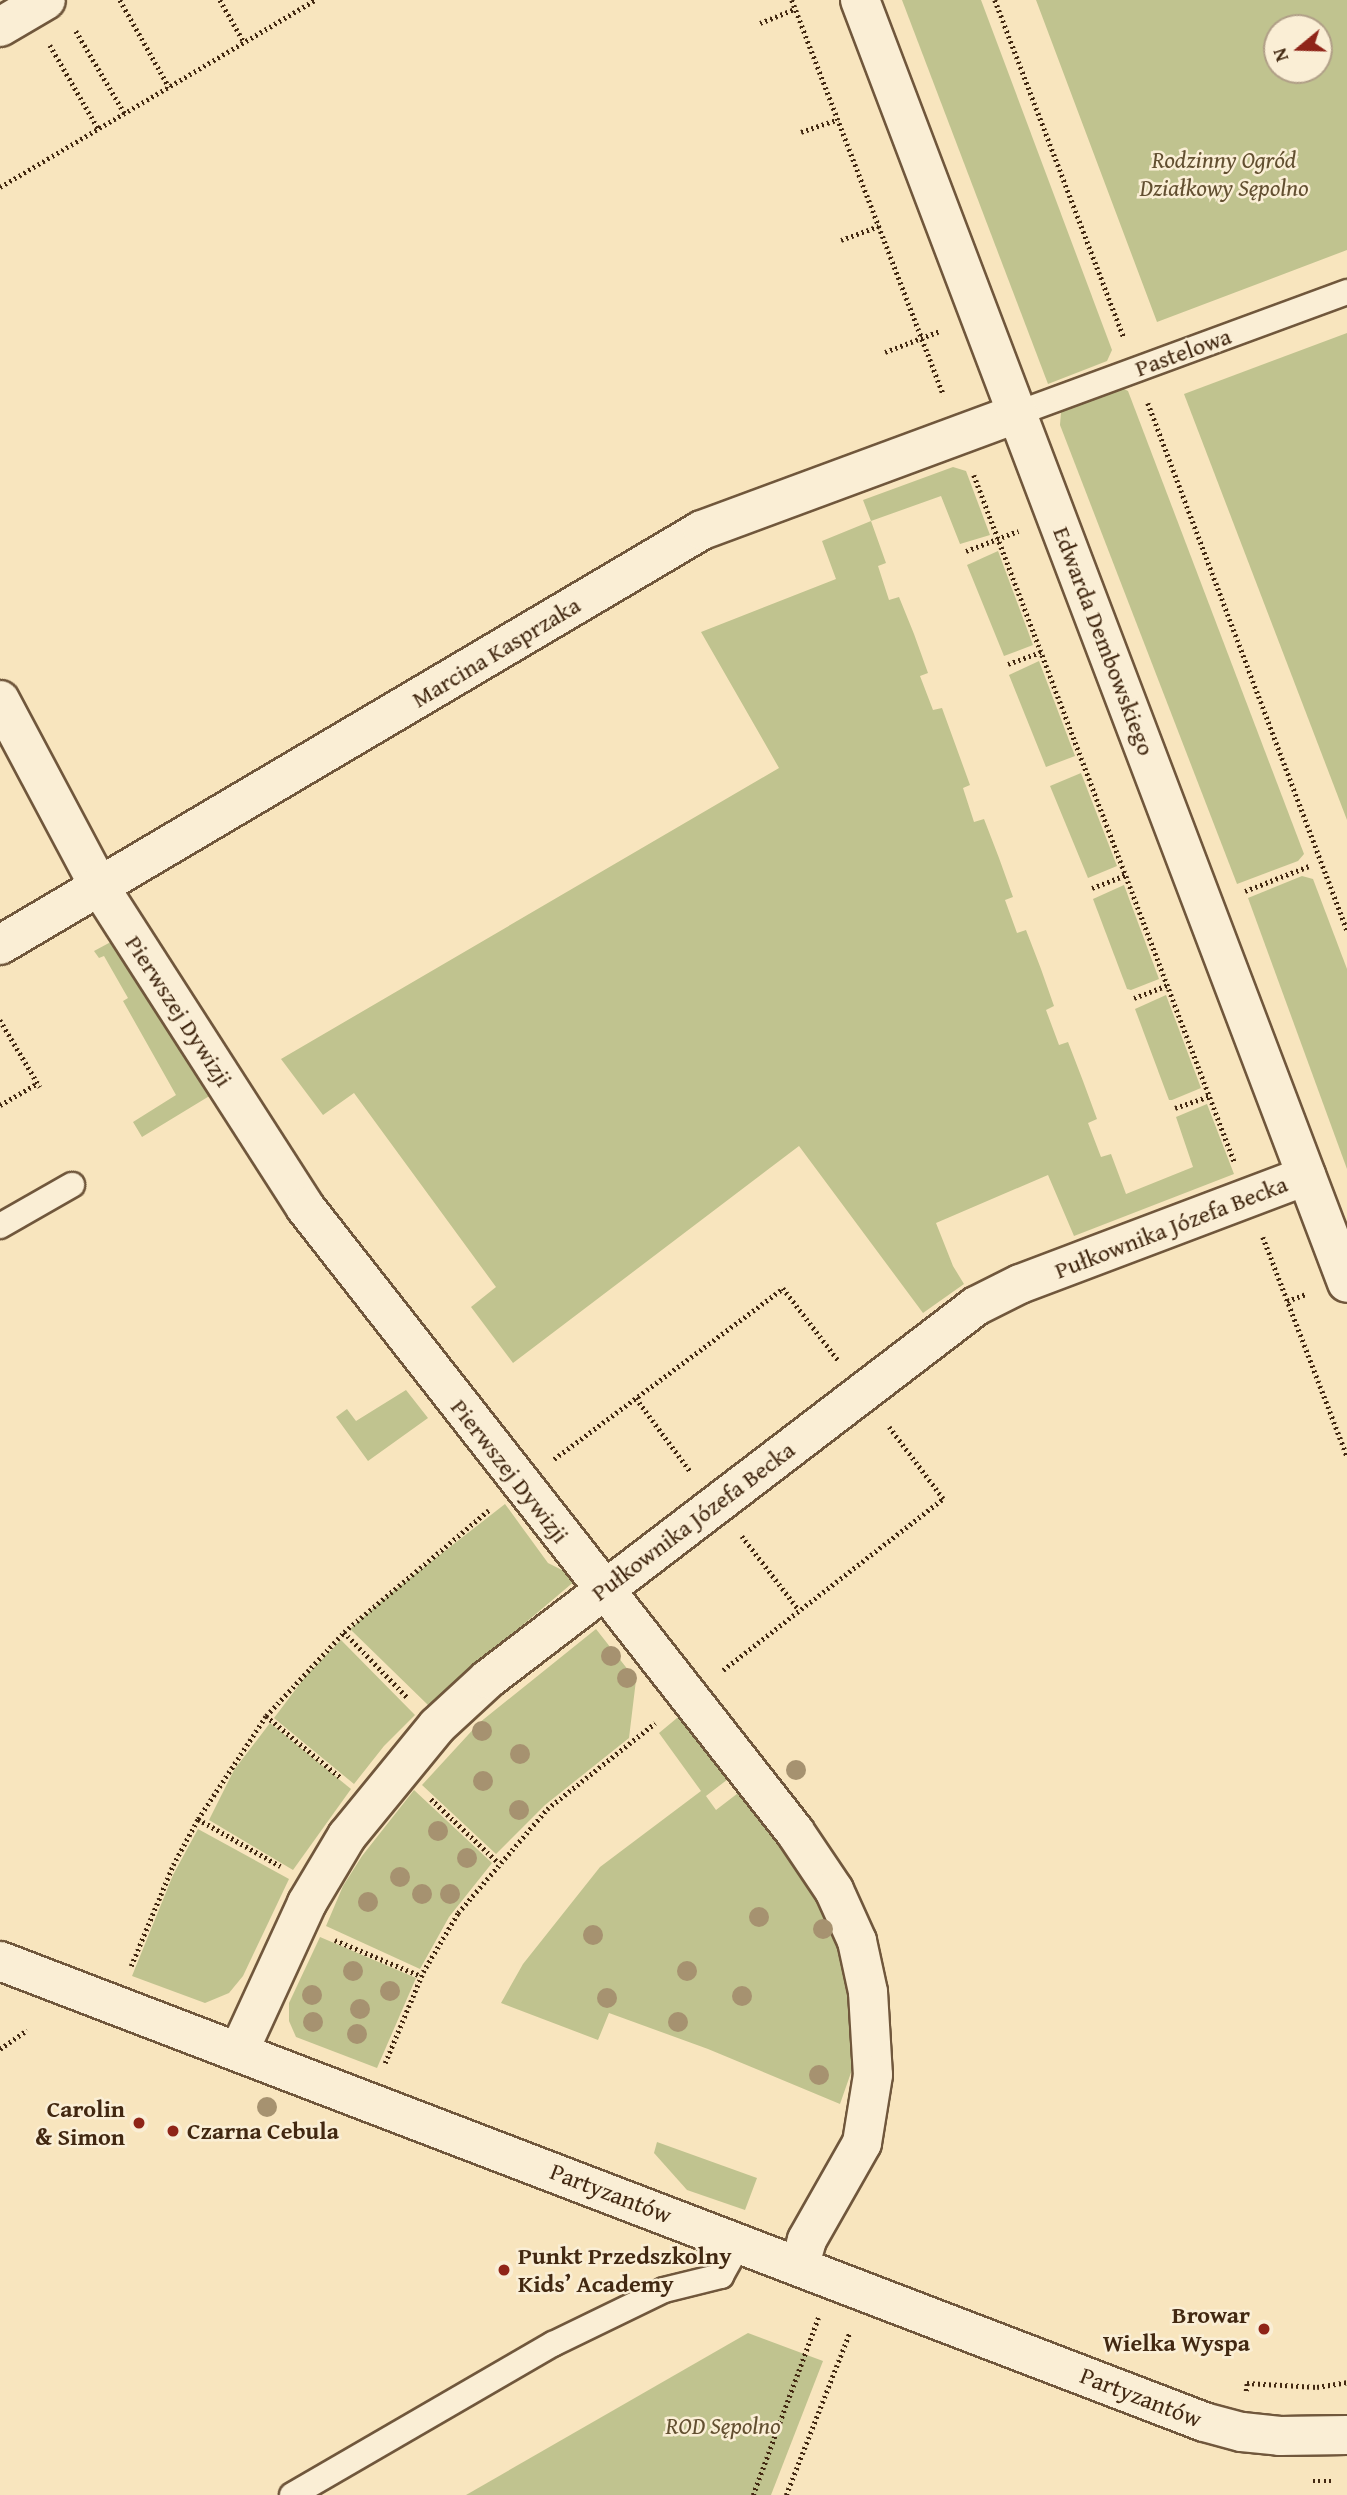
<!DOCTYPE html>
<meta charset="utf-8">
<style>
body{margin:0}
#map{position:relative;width:1347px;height:2495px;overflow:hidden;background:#f8e5be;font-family:"Gentium Book Plus",serif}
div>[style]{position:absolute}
.green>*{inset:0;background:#c0c38f}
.path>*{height:4.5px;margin-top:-2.25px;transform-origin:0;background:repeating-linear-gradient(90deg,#422811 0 2px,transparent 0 5.5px)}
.roads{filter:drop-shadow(2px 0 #70573c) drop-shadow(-2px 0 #70573c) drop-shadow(0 2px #70573c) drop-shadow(0 -2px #70573c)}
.service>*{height:24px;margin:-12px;padding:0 12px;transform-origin:12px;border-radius:12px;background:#faeed5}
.minor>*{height:38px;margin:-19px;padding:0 19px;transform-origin:19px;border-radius:19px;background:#faeed5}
.tertiary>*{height:38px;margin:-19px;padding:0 19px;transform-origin:19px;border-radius:19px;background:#faeed5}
.trees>*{width:20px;height:20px;margin:-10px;border-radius:50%;background:#a69270}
.dots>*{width:19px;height:19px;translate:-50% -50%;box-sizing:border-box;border:4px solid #faeed5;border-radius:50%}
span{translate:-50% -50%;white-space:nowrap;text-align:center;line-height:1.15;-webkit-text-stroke:5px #faeed5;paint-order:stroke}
.park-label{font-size:24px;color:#624f30;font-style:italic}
.street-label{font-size:24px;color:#422811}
.poi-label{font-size:24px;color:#422811;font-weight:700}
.right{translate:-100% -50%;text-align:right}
.left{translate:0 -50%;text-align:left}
.north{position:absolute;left:1263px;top:14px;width:70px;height:70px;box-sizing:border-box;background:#faeed5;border:2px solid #b09f87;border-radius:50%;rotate:251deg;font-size:19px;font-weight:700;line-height:28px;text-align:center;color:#422811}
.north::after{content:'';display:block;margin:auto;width:24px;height:32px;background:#8f2418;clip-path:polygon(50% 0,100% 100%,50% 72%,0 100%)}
</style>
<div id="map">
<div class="green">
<div style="clip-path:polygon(902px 0,981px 0,1112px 350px,1107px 361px,1048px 384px)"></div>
<div style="clip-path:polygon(evenodd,1036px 0,1347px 0,1347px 250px,1157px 322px,1036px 0,1319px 28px,1319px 70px,1277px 70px,1277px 28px,1319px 28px)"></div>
<div style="clip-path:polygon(1347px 333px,1347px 820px,1184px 394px)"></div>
<div style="clip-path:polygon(1122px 388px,1128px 391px,1304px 854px,1298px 861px,1237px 884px,1060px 425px,1061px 412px,1068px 407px)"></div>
<div style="clip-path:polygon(953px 467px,966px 471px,990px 535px,960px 544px,941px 496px,871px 521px,886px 563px,878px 566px,889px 600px,899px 597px,914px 634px,928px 673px,920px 676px,933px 710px,942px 708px,970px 785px,963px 788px,974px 822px,984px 819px,999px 858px,1013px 897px,1005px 900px,1017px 933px,1026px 930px,1041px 969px,1054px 1006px,1046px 1010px,1059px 1045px,1068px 1042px,1083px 1081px,1097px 1119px,1088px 1123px,1101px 1157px,1111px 1154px,1126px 1194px,1193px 1167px,1176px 1117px,1207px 1104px,1234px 1174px,1074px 1236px,1048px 1175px,936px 1223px,953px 1266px,964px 1284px,923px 1313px,799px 1146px,513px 1363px,471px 1307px,496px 1287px,354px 1093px,323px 1115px,281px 1059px,779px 768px,701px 632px,836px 579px,822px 541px,871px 521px,863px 500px)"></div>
<div style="clip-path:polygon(998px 551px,1033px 645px,1004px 656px,967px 565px)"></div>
<div style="clip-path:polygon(1039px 661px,1075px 756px,1046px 767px,1009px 675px)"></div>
<div style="clip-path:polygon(1081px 773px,1117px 866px,1088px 878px,1050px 786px)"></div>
<div style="clip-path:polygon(1302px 876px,1313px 879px,1347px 969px,1347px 1169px,1248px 898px)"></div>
<div style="clip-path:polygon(1124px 885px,1159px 979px,1131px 990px,1127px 989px,1093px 899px)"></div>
<div style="clip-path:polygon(122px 936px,216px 1092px,142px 1137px,133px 1122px,176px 1095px,123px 1001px,128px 998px,104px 956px,99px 958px,94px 951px)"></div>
<div style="clip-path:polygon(1166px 995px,1201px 1088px,1172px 1100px,1169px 1100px,1135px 1009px)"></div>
<div style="clip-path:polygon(406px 1390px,428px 1418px,368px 1461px,336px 1417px,347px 1409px,356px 1421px)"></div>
<div style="clip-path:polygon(505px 1504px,548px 1563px,574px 1576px,576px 1580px,428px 1705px,350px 1629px,391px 1593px)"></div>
<div style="clip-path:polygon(596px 1629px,636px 1680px,629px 1738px,545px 1805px,496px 1854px,422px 1785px,479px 1723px)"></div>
<div style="clip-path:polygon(341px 1640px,415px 1715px,384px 1746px,354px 1784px,274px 1718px,305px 1677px)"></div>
<div style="clip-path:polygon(683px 1713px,732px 1776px,706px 1796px,716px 1810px,742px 1790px,821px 1896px,850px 1978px,854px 2064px,840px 2104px,708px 2049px,609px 2013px,598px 2040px,501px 2003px,523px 1964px,600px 1867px,701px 1791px,659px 1733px)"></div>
<div style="clip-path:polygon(270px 1723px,351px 1789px,293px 1870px,209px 1820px,234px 1770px)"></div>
<div style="clip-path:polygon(414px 1790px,492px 1863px,449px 1917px,420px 1969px,326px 1926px,343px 1886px,362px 1856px)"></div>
<div style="clip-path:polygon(198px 1829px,289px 1879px,243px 1976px,229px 1993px,205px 2003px,132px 1976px,173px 1875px)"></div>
<div style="clip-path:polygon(320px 1937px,416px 1978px,377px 2068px,296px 2037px,289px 2021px,289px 2003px)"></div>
<div style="clip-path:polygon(657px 2142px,757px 2178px,745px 2210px,687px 2190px,654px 2153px)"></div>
<div style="clip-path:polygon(748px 2333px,823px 2361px,771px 2495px,466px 2495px)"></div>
</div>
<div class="path">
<div style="left:120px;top:0;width:100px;rotate:60.6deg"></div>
<div style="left:220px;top:0;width:48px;rotate:60.3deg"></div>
<div style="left:792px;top:0;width:423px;rotate:69deg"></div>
<div style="left:995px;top:0;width:360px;rotate:69.1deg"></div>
<div style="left:760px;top:23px;width:38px;rotate:-22deg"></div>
<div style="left:76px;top:31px;width:96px;rotate:59.4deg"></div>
<div style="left:50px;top:45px;width:98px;rotate:60deg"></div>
<div style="left:801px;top:132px;width:39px;rotate:-19deg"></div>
<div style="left:0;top:187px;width:366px;rotate:-30.7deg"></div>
<div style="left:841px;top:240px;width:40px;rotate:-20.2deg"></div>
<div style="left:885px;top:352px;width:59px;rotate:-20.9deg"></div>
<div style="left:1148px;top:403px;width:563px;rotate:69.31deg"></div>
<div style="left:974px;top:475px;width:734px;rotate:69.24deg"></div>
<div style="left:966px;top:551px;width:56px;rotate:-21deg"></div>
<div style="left:1008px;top:664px;width:35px;rotate:-20deg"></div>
<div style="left:1092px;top:888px;width:36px;rotate:-21deg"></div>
<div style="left:1245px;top:891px;width:69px;rotate:-21.3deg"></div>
<div style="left:1134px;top:998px;width:36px;rotate:-21deg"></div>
<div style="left:0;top:1020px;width:78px;rotate:59.2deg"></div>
<div style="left:0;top:1105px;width:44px;rotate:-30.1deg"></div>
<div style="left:1175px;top:1108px;width:36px;rotate:-19deg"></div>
<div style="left:1263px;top:1237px;width:235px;rotate:69deg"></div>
<div style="left:1287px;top:1301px;width:20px;rotate:-20deg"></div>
<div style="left:636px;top:1398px;width:91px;rotate:53.5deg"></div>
<div style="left:554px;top:1459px;width:286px;rotate:-36.7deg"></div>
<div style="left:783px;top:1288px;width:91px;rotate:52.6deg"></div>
<div style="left:742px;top:1536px;width:93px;rotate:52.4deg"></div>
<div style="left:344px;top:1632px;width:92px;rotate:45.9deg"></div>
<div style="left:723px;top:1670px;width:279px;rotate:-37.9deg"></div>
<div style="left:943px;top:1499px;width:90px;rotate:-126.9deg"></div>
<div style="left:266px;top:1716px;width:96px;rotate:39.5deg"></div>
<div style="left:431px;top:1799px;width:93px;rotate:43.3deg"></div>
<div style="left:198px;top:1819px;width:95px;rotate:29.8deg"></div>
<div style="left:335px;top:1940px;width:93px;rotate:22.7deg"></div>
<div style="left:131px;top:1966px;width:109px;rotate:-67.4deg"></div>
<div style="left:173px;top:1865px;width:52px;rotate:-61.5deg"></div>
<div style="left:198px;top:1819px;width:123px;rotate:-56.6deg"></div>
<div style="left:266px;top:1716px;width:115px;rotate:-47.1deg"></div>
<div style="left:344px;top:1632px;width:189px;rotate:-40.1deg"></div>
<div style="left:0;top:2049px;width:33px;rotate:-35deg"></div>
<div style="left:385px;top:2063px;width:99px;rotate:-67.3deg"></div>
<div style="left:423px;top:1972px;width:69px;rotate:-59.3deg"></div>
<div style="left:458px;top:1913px;width:137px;rotate:-49.4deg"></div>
<div style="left:547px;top:1809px;width:138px;rotate:-38.5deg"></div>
<div style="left:1246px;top:2391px;width:8px;rotate:-83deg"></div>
<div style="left:1247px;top:2383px;width:70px;rotate:3.3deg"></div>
<div style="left:1317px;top:2387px;width:30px;rotate:-9deg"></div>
<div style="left:1313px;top:2481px;width:19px"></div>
<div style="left:753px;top:2495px;width:189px;rotate:-69.8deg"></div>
<div style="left:786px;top:2495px;width:175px;rotate:-68.6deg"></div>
</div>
<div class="roads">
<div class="service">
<div style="left:1018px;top:413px;width:351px;rotate:-20.2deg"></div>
<div style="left:0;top:1226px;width:83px;rotate:-29.7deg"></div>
<div style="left:292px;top:2495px;width:302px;rotate:-30.1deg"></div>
<div style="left:553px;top:2344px;width:123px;rotate:-25.9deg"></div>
<div style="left:664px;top:2290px;width:59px;rotate:-13.8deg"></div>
<div style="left:721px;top:2276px;width:39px;rotate:-61deg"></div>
</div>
<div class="minor">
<div style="left:0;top:27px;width:53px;rotate:-30.4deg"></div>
<div style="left:0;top:700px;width:211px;rotate:62deg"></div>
<div style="left:99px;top:886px;width:381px;rotate:57.3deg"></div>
<div style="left:305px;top:1207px;width:794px;rotate:51.9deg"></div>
<div style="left:795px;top:1832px;width:70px;rotate:56.1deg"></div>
<div style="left:834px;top:1890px;width:56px;rotate:65.7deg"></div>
<div style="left:857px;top:1941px;width:52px;rotate:77.8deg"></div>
<div style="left:868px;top:1992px;width:83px;rotate:86.6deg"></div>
<div style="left:873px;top:2075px;width:69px;rotate:99.2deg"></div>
<div style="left:862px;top:2143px;width:112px;rotate:119.6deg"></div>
<div style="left:807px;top:2240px;width:25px;rotate:106deg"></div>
<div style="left:0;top:945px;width:815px;rotate:-30.59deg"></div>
<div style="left:702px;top:530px;width:337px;rotate:-20.3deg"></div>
<div style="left:0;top:1961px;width:1289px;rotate:20.95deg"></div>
<div style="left:1204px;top:2422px;width:39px;rotate:15deg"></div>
<div style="left:1242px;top:2432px;width:38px;rotate:6deg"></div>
<div style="left:1280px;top:2436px;width:67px;rotate:-0.9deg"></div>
<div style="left:239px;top:2051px;width:163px;rotate:-65.3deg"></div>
<div style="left:307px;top:1903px;width:78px;rotate:-59.2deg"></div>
<div style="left:347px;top:1836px;width:142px;rotate:-50.7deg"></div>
<div style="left:437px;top:1726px;width:69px;rotate:-42.7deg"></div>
<div style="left:488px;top:1679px;width:614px;rotate:-37.39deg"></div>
<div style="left:976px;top:1306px;width:49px;rotate:-26.6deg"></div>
<div style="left:1020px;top:1284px;width:306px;rotate:-20.7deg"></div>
</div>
<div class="tertiary">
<div style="left:860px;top:0;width:1372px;rotate:69.21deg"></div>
</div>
</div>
<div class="trees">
<div style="left:611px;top:1656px"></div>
<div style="left:627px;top:1678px"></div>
<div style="left:482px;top:1731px"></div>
<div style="left:520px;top:1754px"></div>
<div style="left:796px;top:1770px"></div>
<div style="left:483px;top:1781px"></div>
<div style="left:519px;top:1810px"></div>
<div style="left:438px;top:1831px"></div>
<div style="left:467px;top:1858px"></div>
<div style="left:400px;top:1877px"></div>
<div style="left:422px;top:1894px"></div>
<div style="left:450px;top:1894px"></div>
<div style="left:368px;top:1902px"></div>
<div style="left:759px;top:1917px"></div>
<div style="left:823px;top:1929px"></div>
<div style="left:593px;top:1935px"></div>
<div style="left:353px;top:1971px"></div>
<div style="left:687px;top:1971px"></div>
<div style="left:390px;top:1991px"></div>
<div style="left:312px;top:1995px"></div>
<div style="left:742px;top:1996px"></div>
<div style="left:607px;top:1998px"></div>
<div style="left:360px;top:2009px"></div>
<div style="left:313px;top:2022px"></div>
<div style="left:678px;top:2022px"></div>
<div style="left:357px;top:2034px"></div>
<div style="left:819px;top:2075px"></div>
<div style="left:267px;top:2107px"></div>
</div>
<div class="dots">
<div style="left:139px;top:2123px;background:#8f2418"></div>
<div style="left:173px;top:2131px;background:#8f2418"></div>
<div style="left:504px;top:2270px;background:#8f2418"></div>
<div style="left:1264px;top:2329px;background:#8f2418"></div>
</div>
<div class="park-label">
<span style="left:1224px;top:174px">Rodzinny Ogród<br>Działkowy Sępolno</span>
<span style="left:723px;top:2426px">ROD Sępolno</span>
</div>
<div class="street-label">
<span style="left:1183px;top:352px;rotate:-20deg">Pastelowa</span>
<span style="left:1104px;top:641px;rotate:69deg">Edwarda Dembowskiego</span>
<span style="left:496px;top:652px;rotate:-31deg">Marcina Kasprzaka</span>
<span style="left:179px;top:1011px;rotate:57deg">Pierwszej Dywizji</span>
<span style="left:1171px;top:1227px;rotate:-21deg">Pułkownika Józefa Becka</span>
<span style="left:510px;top:1471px;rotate:52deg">Pierwszej Dywizji</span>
<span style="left:693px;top:1521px;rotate:-37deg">Pułkownika Józefa Becka</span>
<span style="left:611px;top:2193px;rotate:21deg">Partyzantów</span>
<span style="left:1141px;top:2397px;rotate:21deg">Partyzantów</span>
</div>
<div class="poi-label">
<span class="right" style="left:125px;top:2123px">Carolin<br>&amp; Simon</span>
<span class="left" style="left:187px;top:2131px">Czarna Cebula</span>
<span class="left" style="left:518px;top:2270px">Punkt Przedszkolny<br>Kids’ Academy</span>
<span class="right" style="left:1250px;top:2329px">Browar<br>Wielka Wyspa</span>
</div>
<div class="north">N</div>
</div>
